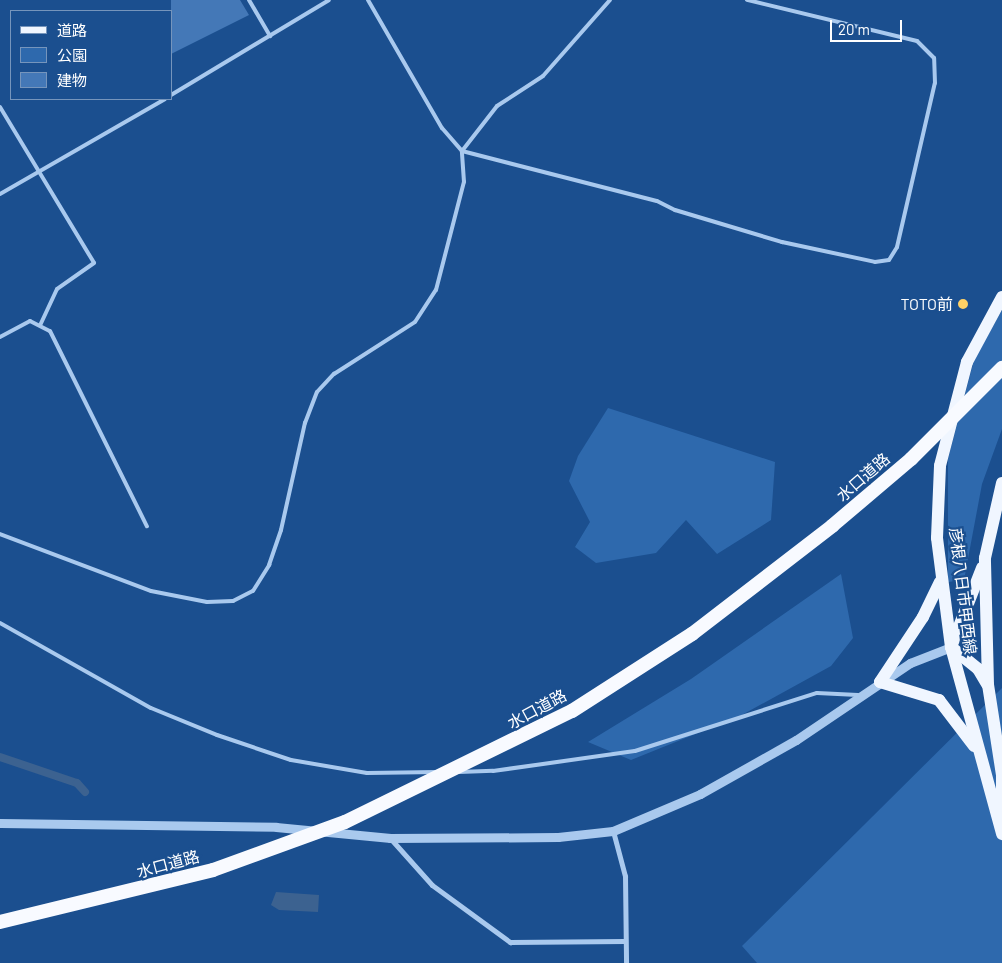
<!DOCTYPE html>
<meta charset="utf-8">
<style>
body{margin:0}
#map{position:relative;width:1002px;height:963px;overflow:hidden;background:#1b4f8f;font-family:Barlow,"Noto Sans JP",sans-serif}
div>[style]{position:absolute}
.green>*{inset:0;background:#2e69ad}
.water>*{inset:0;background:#3c6290}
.stream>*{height:8px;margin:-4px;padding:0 4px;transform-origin:4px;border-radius:4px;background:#3c6290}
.building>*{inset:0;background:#4478b7}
.service>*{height:4px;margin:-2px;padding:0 2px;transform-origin:2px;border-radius:2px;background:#a9c9ee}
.minor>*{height:5px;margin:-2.5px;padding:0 2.5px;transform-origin:2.5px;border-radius:2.5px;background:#a9c9ee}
.tertiary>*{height:9px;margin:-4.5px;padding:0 4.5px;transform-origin:4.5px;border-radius:4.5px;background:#a9c9ee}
.primary>*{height:12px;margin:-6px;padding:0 6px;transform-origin:6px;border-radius:6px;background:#f0f6ff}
.trunk>*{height:14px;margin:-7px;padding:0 7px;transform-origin:7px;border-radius:7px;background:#f8faff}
.trunk-bridge>*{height:14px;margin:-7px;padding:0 7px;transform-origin:7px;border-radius:7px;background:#f8faff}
.dots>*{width:14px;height:14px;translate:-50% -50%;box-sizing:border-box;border:2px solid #1b4f8f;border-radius:50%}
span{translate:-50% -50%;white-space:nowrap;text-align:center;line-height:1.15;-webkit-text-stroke:4.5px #1b4f8f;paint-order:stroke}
.poi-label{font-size:16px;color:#fff}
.right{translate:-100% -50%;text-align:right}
.street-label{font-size:16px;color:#fff}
.legend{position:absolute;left:10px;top:10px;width:162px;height:90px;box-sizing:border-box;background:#1b4f8f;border:1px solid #7695bc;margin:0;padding:6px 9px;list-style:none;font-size:15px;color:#fff}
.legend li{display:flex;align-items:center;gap:10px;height:25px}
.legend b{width:25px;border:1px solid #7695bc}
.scale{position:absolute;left:830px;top:20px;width:72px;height:22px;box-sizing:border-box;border:2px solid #fff;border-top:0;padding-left:6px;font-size:15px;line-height:18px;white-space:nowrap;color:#fff;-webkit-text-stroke:4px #1b4f8f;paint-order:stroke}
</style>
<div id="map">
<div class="green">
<div style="clip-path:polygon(1002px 310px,1002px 429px,982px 484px,964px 580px,948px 582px,948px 459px,974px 360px)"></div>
<div style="clip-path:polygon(608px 408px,775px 462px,771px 520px,717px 554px,686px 520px,656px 553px,596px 563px,575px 547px,590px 522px,569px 481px,578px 456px)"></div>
<div style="clip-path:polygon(841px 574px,853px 638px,831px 666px,740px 716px,631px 760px,588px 742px,691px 679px)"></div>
<div style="clip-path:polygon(1002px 688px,1002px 963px,757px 963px,742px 946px)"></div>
</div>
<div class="water">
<div style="clip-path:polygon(276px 892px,319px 895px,318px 912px,279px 910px,271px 905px)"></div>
</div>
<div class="stream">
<div style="left:0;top:757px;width:81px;rotate:18.7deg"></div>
<div style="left:77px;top:783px;width:12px;rotate:48deg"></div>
</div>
<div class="building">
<div style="clip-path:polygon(171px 0,240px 0,249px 15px,171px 54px)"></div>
</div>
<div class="service">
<div style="left:249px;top:0;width:42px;rotate:59.7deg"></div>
<div style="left:368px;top:0;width:148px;rotate:60deg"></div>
<div style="left:442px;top:128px;width:30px;rotate:49deg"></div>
<div style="left:462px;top:151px;width:201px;rotate:14.4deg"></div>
<div style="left:657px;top:201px;width:20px;rotate:27deg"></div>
<div style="left:675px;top:210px;width:112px;rotate:16.7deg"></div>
<div style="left:782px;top:242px;width:95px;rotate:12.1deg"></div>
<div style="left:875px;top:262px;width:14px;rotate:-8deg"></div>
<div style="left:889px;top:260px;width:15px;rotate:-58deg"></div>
<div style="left:897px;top:247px;width:168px;rotate:-77deg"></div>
<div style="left:935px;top:83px;width:25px;rotate:-92deg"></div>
<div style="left:934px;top:58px;width:24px;rotate:-135deg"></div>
<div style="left:917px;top:41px;width:175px;rotate:-166.4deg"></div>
<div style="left:171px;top:95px;width:184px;rotate:-31deg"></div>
<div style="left:0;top:107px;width:182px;rotate:58.9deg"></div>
<div style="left:94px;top:263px;width:45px;rotate:144.9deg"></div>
<div style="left:57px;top:289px;width:40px;rotate:115deg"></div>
<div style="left:0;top:194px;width:190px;rotate:-29.9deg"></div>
<div style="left:0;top:337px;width:34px;rotate:-28deg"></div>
<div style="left:30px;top:321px;width:22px;rotate:27deg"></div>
<div style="left:50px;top:331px;width:218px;rotate:63.6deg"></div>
<div style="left:0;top:534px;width:161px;rotate:20.7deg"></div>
<div style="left:151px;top:591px;width:57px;rotate:11.1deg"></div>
<div style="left:207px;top:602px;width:26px;rotate:-2deg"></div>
<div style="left:233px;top:601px;width:22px;rotate:-27deg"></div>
<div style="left:253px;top:591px;width:31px;rotate:-58deg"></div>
<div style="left:269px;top:565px;width:37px;rotate:-71deg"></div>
<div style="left:281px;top:530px;width:110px;rotate:-77.4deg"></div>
<div style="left:305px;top:423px;width:33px;rotate:-69deg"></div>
<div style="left:317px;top:392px;width:25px;rotate:-47deg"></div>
<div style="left:334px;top:374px;width:96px;rotate:-32.7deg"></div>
<div style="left:415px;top:322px;width:38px;rotate:-57deg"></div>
<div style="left:436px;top:290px;width:112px;rotate:-75.5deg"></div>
<div style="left:464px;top:182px;width:31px;rotate:-94deg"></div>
<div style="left:462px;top:151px;width:57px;rotate:-52.1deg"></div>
<div style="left:497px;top:106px;width:55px;rotate:-33.1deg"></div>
<div style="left:543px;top:76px;width:101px;rotate:-48.6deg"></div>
<div style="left:0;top:623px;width:173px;rotate:29.4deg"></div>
<div style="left:151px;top:708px;width:71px;rotate:22.2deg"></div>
<div style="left:217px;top:735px;width:78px;rotate:18.7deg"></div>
<div style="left:291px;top:760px;width:77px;rotate:9.7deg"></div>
<div style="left:367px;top:773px;width:70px;rotate:-0.8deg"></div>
<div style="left:459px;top:772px;width:34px;rotate:-2deg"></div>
<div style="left:493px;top:771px;width:143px;rotate:-8deg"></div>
<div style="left:635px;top:751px;width:191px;rotate:-17.7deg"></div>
<div style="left:817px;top:693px;width:41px;rotate:2.8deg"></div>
</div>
<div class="minor">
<div style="left:613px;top:831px;width:47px;rotate:75.1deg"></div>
<div style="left:625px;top:876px;width:87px;rotate:89.3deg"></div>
<div style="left:390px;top:838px;width:63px;rotate:48.2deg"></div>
<div style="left:432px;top:885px;width:97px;rotate:36.2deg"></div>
<div style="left:510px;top:942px;width:115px;rotate:-0.5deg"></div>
</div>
<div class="tertiary">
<div style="left:0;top:823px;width:276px;rotate:0.8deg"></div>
<div style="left:276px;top:827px;width:115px;rotate:5.5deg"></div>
<div style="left:390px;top:838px;width:168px;rotate:-0.3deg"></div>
<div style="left:558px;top:837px;width:55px;rotate:-6.2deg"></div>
<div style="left:613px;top:831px;width:95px;rotate:-23deg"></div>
<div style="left:700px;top:794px;width:110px;rotate:-29.4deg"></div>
<div style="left:796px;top:740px;width:138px;rotate:-34deg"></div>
<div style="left:910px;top:663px;width:44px;rotate:-21.3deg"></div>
</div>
<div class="primary">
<div style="left:1002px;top:297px;width:74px;rotate:118.3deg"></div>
<div style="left:967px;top:362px;width:107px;rotate:104.6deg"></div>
<div style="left:940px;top:466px;width:72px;rotate:92.4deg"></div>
<div style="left:937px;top:538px;width:110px;rotate:82.7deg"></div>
<div style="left:951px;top:647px;width:194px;rotate:74.7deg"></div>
<div style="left:940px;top:582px;width:39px;rotate:116deg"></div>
<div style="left:923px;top:617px;width:78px;rotate:123.5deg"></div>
<div style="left:880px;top:682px;width:62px;rotate:17deg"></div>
<div style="left:939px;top:700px;width:58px;rotate:52.7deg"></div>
<div style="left:951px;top:647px;width:85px;rotate:-68.6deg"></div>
<div style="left:951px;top:647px;width:35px;rotate:39deg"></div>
<div style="left:978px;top:669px;width:17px;rotate:59deg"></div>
<div style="left:1002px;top:819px;width:44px;rotate:-90deg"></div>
<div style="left:1002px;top:775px;width:91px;rotate:-98.8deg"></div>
<div style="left:988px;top:685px;width:127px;rotate:-91.4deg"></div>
<div style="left:985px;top:558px;width:77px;rotate:-77.2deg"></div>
</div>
<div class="trunk">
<div style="left:572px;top:711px;width:143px;rotate:-32.7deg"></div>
<div style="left:692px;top:634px;width:177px;rotate:-37.6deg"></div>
</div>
<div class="trunk-bridge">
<div style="left:832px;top:526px;width:104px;rotate:-40.3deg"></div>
<div style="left:911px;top:459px;width:129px;rotate:-45deg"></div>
<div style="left:0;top:922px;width:219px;rotate:-13.7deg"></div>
<div style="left:213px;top:870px;width:140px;rotate:-20deg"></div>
<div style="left:345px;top:822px;width:253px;rotate:-26.1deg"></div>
</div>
<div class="dots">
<div style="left:963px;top:304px;background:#ffd166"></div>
</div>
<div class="poi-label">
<span class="right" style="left:953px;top:304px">TOTO前</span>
</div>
<div class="street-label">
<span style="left:863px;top:477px;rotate:-41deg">水口道路</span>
<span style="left:963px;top:591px;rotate:83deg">彦根八日市甲西線</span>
<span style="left:537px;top:709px;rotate:-28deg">水口道路</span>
<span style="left:168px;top:864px;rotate:-15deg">水口道路</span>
</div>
<ul class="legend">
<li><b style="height:6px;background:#f0f6ff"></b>道路</li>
<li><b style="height:14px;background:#2e69ad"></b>公園</li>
<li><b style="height:14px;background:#4478b7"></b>建物</li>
</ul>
<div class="scale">20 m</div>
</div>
